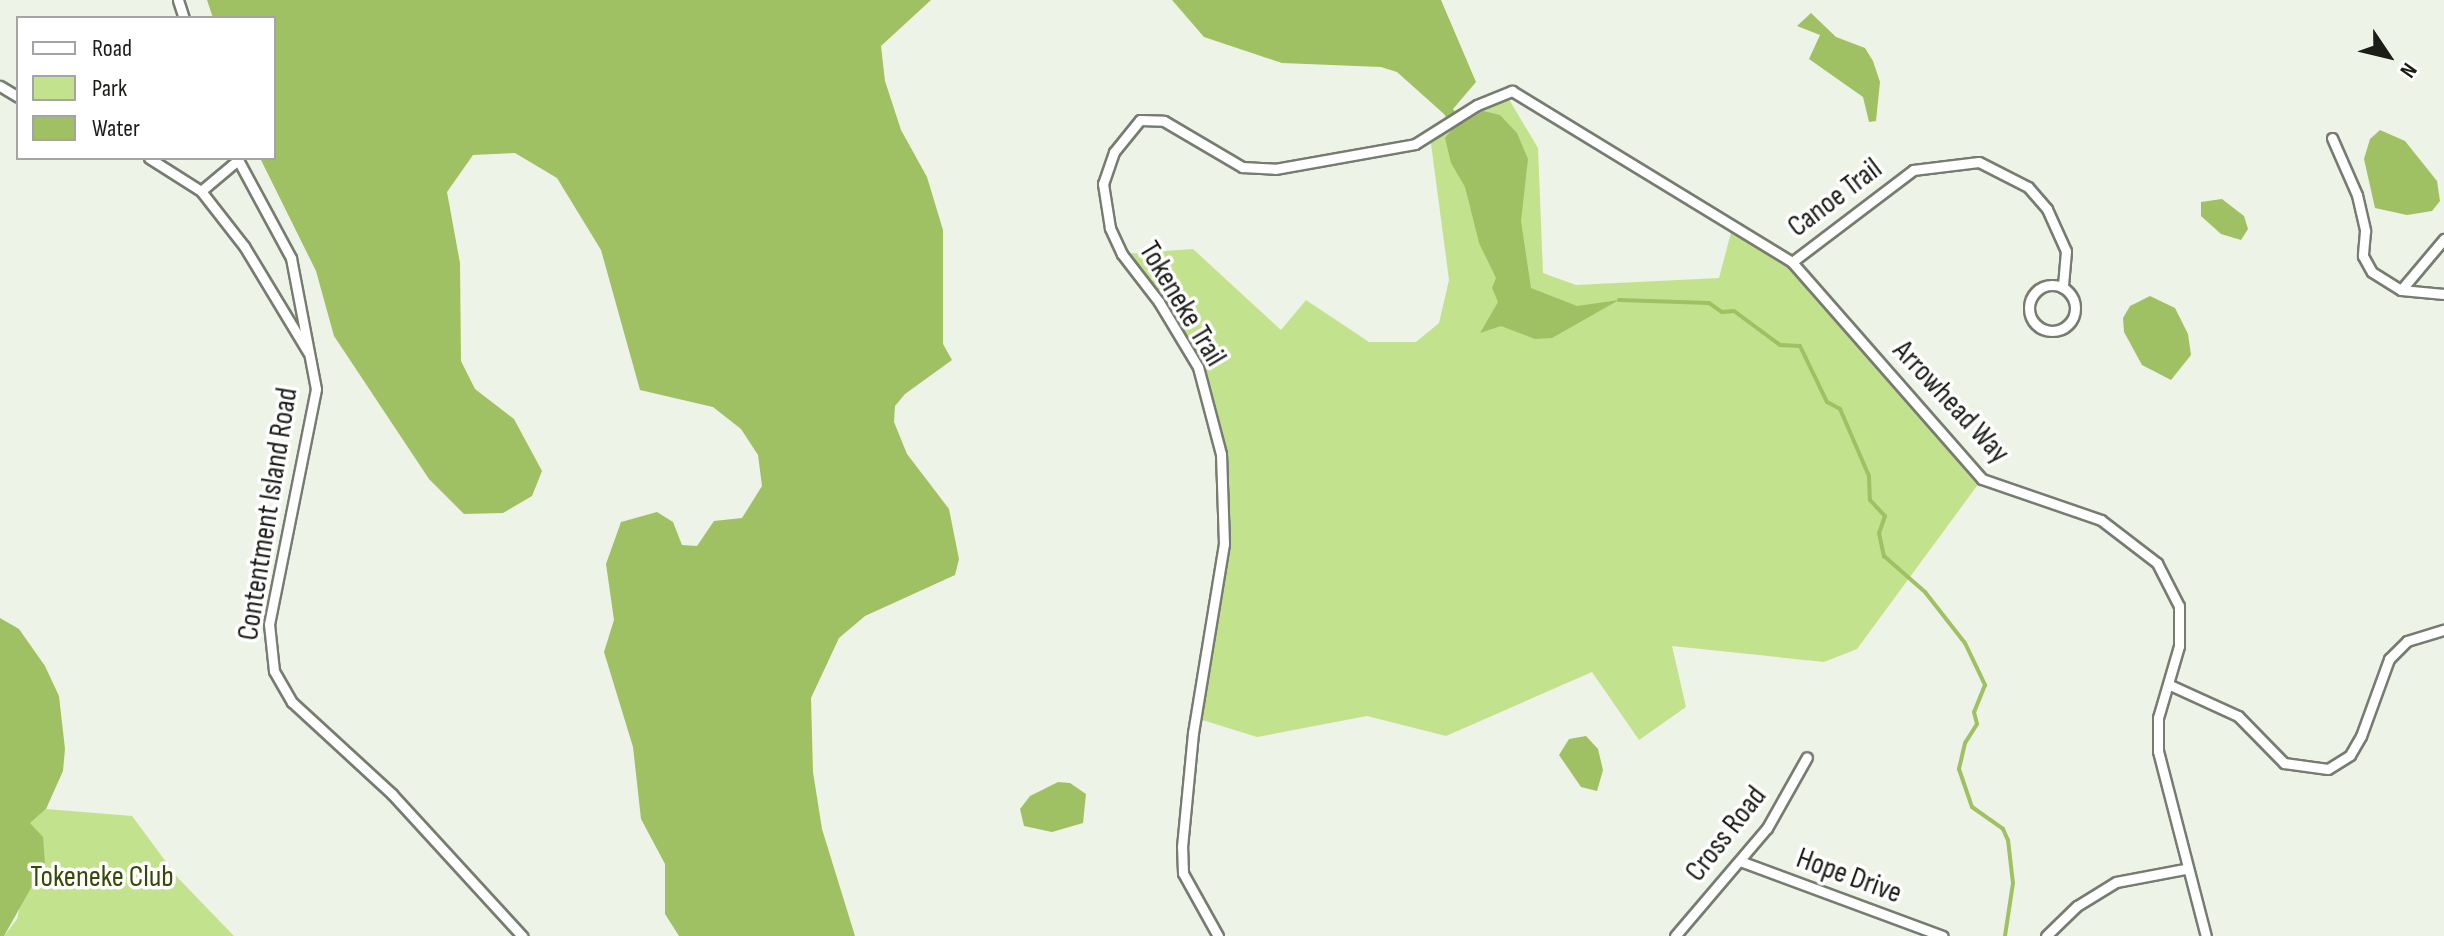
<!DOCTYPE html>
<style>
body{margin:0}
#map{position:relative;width:2444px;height:936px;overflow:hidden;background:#eef3e7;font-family:"Sofia Sans Condensed",sans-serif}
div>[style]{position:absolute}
.green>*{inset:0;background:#c3e28e}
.water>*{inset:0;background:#a0c064}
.stream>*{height:4px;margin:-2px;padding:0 2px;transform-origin:2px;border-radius:2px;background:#a0c064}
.roads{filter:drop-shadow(2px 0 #777c71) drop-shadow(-2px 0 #777c71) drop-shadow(0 2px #777c71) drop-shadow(0 -2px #777c71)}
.street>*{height:9px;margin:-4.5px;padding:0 4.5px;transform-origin:4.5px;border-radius:4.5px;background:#fff}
.street>.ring{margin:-4.5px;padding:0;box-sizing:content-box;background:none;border:9px solid #fff;border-radius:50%}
span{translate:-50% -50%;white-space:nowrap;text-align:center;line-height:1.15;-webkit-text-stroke:7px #fff;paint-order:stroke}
.street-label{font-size:30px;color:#1c1d19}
.park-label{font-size:30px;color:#364a03}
.legend{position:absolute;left:16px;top:16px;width:260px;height:144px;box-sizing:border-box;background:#fff;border:2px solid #a4a5a3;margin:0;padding:10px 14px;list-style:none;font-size:24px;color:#1c1d19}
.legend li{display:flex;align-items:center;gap:16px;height:40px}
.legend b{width:40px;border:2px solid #a4a5a3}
.north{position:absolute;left:2348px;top:16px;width:80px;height:80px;-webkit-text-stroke:6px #fff;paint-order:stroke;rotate:125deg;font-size:22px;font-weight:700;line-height:32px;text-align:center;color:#1c1d19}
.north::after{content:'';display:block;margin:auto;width:28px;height:36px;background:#1c1d19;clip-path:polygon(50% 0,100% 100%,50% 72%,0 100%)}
</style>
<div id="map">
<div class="green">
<div style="clip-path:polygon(1504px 91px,1538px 148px,1543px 273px,1576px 285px,1719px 278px,1733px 225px,1792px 262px,1982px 479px,1857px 649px,1824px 662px,1672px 646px,1686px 707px,1639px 740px,1592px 672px,1446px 736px,1367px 716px,1257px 737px,1196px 718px,1216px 600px,1226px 496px,1198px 367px,1122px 254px,1193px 249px,1281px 330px,1306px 300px,1369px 342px,1416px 342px,1439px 323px,1449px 280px,1430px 136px)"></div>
<div style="clip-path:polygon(46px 809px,132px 816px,178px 878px,234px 936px,4px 936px,17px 919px,37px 831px,29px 824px)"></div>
</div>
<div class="water">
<div style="clip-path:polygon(207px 0,931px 0,881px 46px,885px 81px,901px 130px,927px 177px,943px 230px,943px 344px,952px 360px,905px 394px,895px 406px,894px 422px,907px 454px,949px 509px,959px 559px,955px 575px,865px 616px,839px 638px,811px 698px,813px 772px,822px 829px,855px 936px,679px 936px,665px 914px,665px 864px,641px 819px,633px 747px,604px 652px,614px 620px,606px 564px,621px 522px,657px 512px,673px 522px,682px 545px,697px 546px,714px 521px,742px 518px,762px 486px,758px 455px,741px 429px,713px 407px,640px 390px,601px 250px,557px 178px,515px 153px,473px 155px,447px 192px,460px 263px,461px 361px,475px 389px,514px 419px,542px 471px,532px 496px,503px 513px,464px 514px,429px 479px,334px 336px,316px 271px,260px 158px,274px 158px,274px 18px,213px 18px)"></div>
<div style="clip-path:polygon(1172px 0,1441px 0,1476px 82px,1453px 109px,1463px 123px,1483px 111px,1500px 115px,1517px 133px,1528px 159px,1521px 221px,1531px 288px,1577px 306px,1619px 300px,1552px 338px,1535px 339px,1501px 326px,1480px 333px,1498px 302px,1492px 288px,1496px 278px,1479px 243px,1465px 187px,1451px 163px,1445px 138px,1453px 128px,1444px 114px,1397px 72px,1381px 67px,1282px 63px,1204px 37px)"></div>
<div style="clip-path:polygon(1811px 13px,1836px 37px,1865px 48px,1873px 61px,1880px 82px,1876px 121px,1869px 122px,1863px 97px,1809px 59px,1820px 35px,1797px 26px)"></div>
<div style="clip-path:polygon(2380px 130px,2405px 141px,2437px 181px,2440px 201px,2432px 211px,2407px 215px,2375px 208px,2364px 159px,2370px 139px)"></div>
<div style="clip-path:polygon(2222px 199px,2244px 216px,2248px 229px,2241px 240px,2221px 234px,2201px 216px,2201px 202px)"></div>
<div style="clip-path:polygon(2150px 296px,2175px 308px,2188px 334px,2191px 355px,2171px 380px,2142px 365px,2124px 332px,2123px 318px,2130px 306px)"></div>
<div style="clip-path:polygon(0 618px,19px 629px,45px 666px,59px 696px,65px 749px,63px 771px,46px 809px,30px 823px,43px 837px,45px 863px,4px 936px,0 936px)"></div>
<div style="clip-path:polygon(1586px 736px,1598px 749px,1603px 770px,1597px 791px,1581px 787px,1559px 755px,1569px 739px)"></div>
<div style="clip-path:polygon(1058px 782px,1070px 783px,1086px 794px,1083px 823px,1052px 832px,1024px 826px,1020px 809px,1030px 796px)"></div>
</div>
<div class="stream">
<div style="left:1619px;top:300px;width:90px;rotate:1.9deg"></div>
<div style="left:1709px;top:303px;width:16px;rotate:35deg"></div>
<div style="left:1722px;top:312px;width:12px;rotate:-5deg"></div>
<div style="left:1734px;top:311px;width:57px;rotate:36.5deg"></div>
<div style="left:1780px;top:345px;width:20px;rotate:3deg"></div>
<div style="left:1800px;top:346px;width:62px;rotate:64.3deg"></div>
<div style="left:1827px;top:402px;width:15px;rotate:28deg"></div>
<div style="left:1840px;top:409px;width:73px;rotate:66.6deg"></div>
<div style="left:1869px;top:476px;width:24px;rotate:88deg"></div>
<div style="left:1870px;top:500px;width:22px;rotate:47deg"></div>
<div style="left:1885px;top:516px;width:18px;rotate:109deg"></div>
<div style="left:1879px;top:533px;width:24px;rotate:78deg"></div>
<div style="left:1884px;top:556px;width:55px;rotate:41.3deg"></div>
<div style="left:1925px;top:592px;width:65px;rotate:51.9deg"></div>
<div style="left:1965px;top:643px;width:47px;rotate:64.5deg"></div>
<div style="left:1985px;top:685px;width:29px;rotate:112deg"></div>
<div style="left:1974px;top:712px;width:12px;rotate:76deg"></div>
<div style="left:1977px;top:724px;width:22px;rotate:122deg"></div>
<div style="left:1965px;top:743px;width:27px;rotate:103deg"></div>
<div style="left:1959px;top:769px;width:40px;rotate:71.1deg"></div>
<div style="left:1972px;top:807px;width:38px;rotate:35deg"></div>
<div style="left:2003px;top:829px;width:12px;rotate:66deg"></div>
<div style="left:2008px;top:840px;width:43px;rotate:83.4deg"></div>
<div style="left:2013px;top:883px;width:54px;rotate:98.6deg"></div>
</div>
<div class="roads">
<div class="street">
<div style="left:178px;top:0;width:19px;rotate:72deg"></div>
<div style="left:0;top:86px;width:21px;rotate:31deg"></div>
<div style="left:2332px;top:138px;width:62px;rotate:66.3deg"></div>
<div style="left:2357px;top:195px;width:37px;rotate:77deg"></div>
<div style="left:2365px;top:231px;width:25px;rotate:95deg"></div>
<div style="left:2363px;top:256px;width:18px;rotate:61deg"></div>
<div style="left:2372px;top:272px;width:34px;rotate:32deg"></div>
<div style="left:2401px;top:290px;width:67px;rotate:-49.9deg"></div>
<div style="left:149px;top:158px;width:62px;rotate:32.4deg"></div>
<div style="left:201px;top:191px;width:70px;rotate:52deg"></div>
<div style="left:244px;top:246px;width:124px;rotate:58.9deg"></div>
<div style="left:237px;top:158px;width:114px;rotate:61.6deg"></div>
<div style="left:291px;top:258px;width:133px;rotate:79.2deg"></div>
<div style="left:316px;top:389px;width:240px;rotate:101.3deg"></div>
<div style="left:269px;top:624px;width:47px;rotate:83.9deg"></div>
<div style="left:274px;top:671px;width:36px;rotate:60deg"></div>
<div style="left:292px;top:702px;width:136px;rotate:42.6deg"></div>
<div style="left:392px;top:794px;width:193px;rotate:47.5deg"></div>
<div style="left:201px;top:191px;width:48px;rotate:-40deg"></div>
<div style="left:1792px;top:262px;width:152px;rotate:-37.2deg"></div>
<div style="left:1913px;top:170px;width:66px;rotate:-6.9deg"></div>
<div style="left:1979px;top:162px;width:55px;rotate:27deg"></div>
<div style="left:2028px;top:187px;width:29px;rotate:49deg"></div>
<div style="left:2047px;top:209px;width:46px;rotate:65.7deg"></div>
<div style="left:2066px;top:251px;width:37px;rotate:95deg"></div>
<div class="ring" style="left:2029px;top:285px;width:37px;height:37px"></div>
<div style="left:2401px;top:290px;width:43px;rotate:5.3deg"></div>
<div style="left:2170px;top:685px;width:75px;rotate:24.5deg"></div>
<div style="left:2238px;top:716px;width:66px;rotate:45.6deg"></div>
<div style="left:2284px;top:763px;width:44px;rotate:7.8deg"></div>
<div style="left:2328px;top:769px;width:26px;rotate:-32deg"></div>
<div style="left:2350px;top:755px;width:22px;rotate:-60deg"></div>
<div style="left:2361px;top:736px;width:82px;rotate:-70deg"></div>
<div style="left:2389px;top:659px;width:25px;rotate:-45deg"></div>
<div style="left:2407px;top:641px;width:39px;rotate:-17deg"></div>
<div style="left:1740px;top:861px;width:216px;rotate:20.3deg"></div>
<div style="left:1218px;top:936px;width:72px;rotate:-119.1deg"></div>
<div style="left:1183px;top:873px;width:26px;rotate:-92deg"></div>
<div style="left:1182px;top:847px;width:115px;rotate:-84.5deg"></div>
<div style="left:1193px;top:733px;width:192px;rotate:-80.7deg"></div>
<div style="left:1224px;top:544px;width:90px;rotate:-91.9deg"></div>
<div style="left:1221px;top:454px;width:90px;rotate:-104.8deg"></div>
<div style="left:1198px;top:367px;width:76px;rotate:-121deg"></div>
<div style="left:1159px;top:302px;width:61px;rotate:-127.6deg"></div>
<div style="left:1122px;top:254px;width:29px;rotate:-115deg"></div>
<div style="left:1110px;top:228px;width:45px;rotate:-99deg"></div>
<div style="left:1103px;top:184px;width:34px;rotate:-71deg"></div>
<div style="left:1114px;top:152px;width:41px;rotate:-50.9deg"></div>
<div style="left:1140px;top:120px;width:24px;rotate:2deg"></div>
<div style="left:1164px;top:121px;width:91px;rotate:30.5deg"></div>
<div style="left:1242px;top:167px;width:33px;rotate:3deg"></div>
<div style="left:1275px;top:169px;width:142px;rotate:-10.1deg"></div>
<div style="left:1415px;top:144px;width:73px;rotate:-32.2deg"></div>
<div style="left:1477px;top:105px;width:38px;rotate:-22deg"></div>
<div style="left:1512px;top:91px;width:328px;rotate:31.4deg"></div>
<div style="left:1792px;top:262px;width:288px;rotate:48.8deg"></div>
<div style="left:1982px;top:479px;width:126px;rotate:19deg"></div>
<div style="left:2101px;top:520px;width:71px;rotate:37.5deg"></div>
<div style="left:2157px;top:563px;width:48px;rotate:62.9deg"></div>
<div style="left:2179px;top:606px;width:40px;rotate:90deg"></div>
<div style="left:2179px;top:646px;width:75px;rotate:106.3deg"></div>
<div style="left:2158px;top:718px;width:33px;rotate:90deg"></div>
<div style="left:2158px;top:751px;width:191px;rotate:75.5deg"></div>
<div style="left:1675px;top:936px;width:142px;rotate:-49.6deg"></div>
<div style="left:1767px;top:828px;width:81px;rotate:-60.6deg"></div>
<div style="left:2046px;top:936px;width:43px;rotate:-44.1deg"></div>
<div style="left:2077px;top:906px;width:46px;rotate:-31.6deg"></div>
<div style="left:2116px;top:882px;width:70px;rotate:-10.7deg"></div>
</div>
</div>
<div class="street-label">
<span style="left:1835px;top:198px;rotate:-37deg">Canoe Trail</span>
<span style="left:1182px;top:304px;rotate:59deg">Tokeneke Trail</span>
<span style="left:1951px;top:402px;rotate:47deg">Arrowhead Way</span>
<span style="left:268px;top:514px;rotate:-81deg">Contentment Island Road</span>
<span style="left:1726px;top:834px;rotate:-52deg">Cross Road</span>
<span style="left:1849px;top:876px;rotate:20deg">Hope Drive</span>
</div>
<div class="park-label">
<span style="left:102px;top:877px">Tokeneke Club</span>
</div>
<ul class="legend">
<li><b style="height:10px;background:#fff"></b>Road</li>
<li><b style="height:22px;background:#c3e28e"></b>Park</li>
<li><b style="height:22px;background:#a0c064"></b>Water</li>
</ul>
<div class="north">N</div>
</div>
